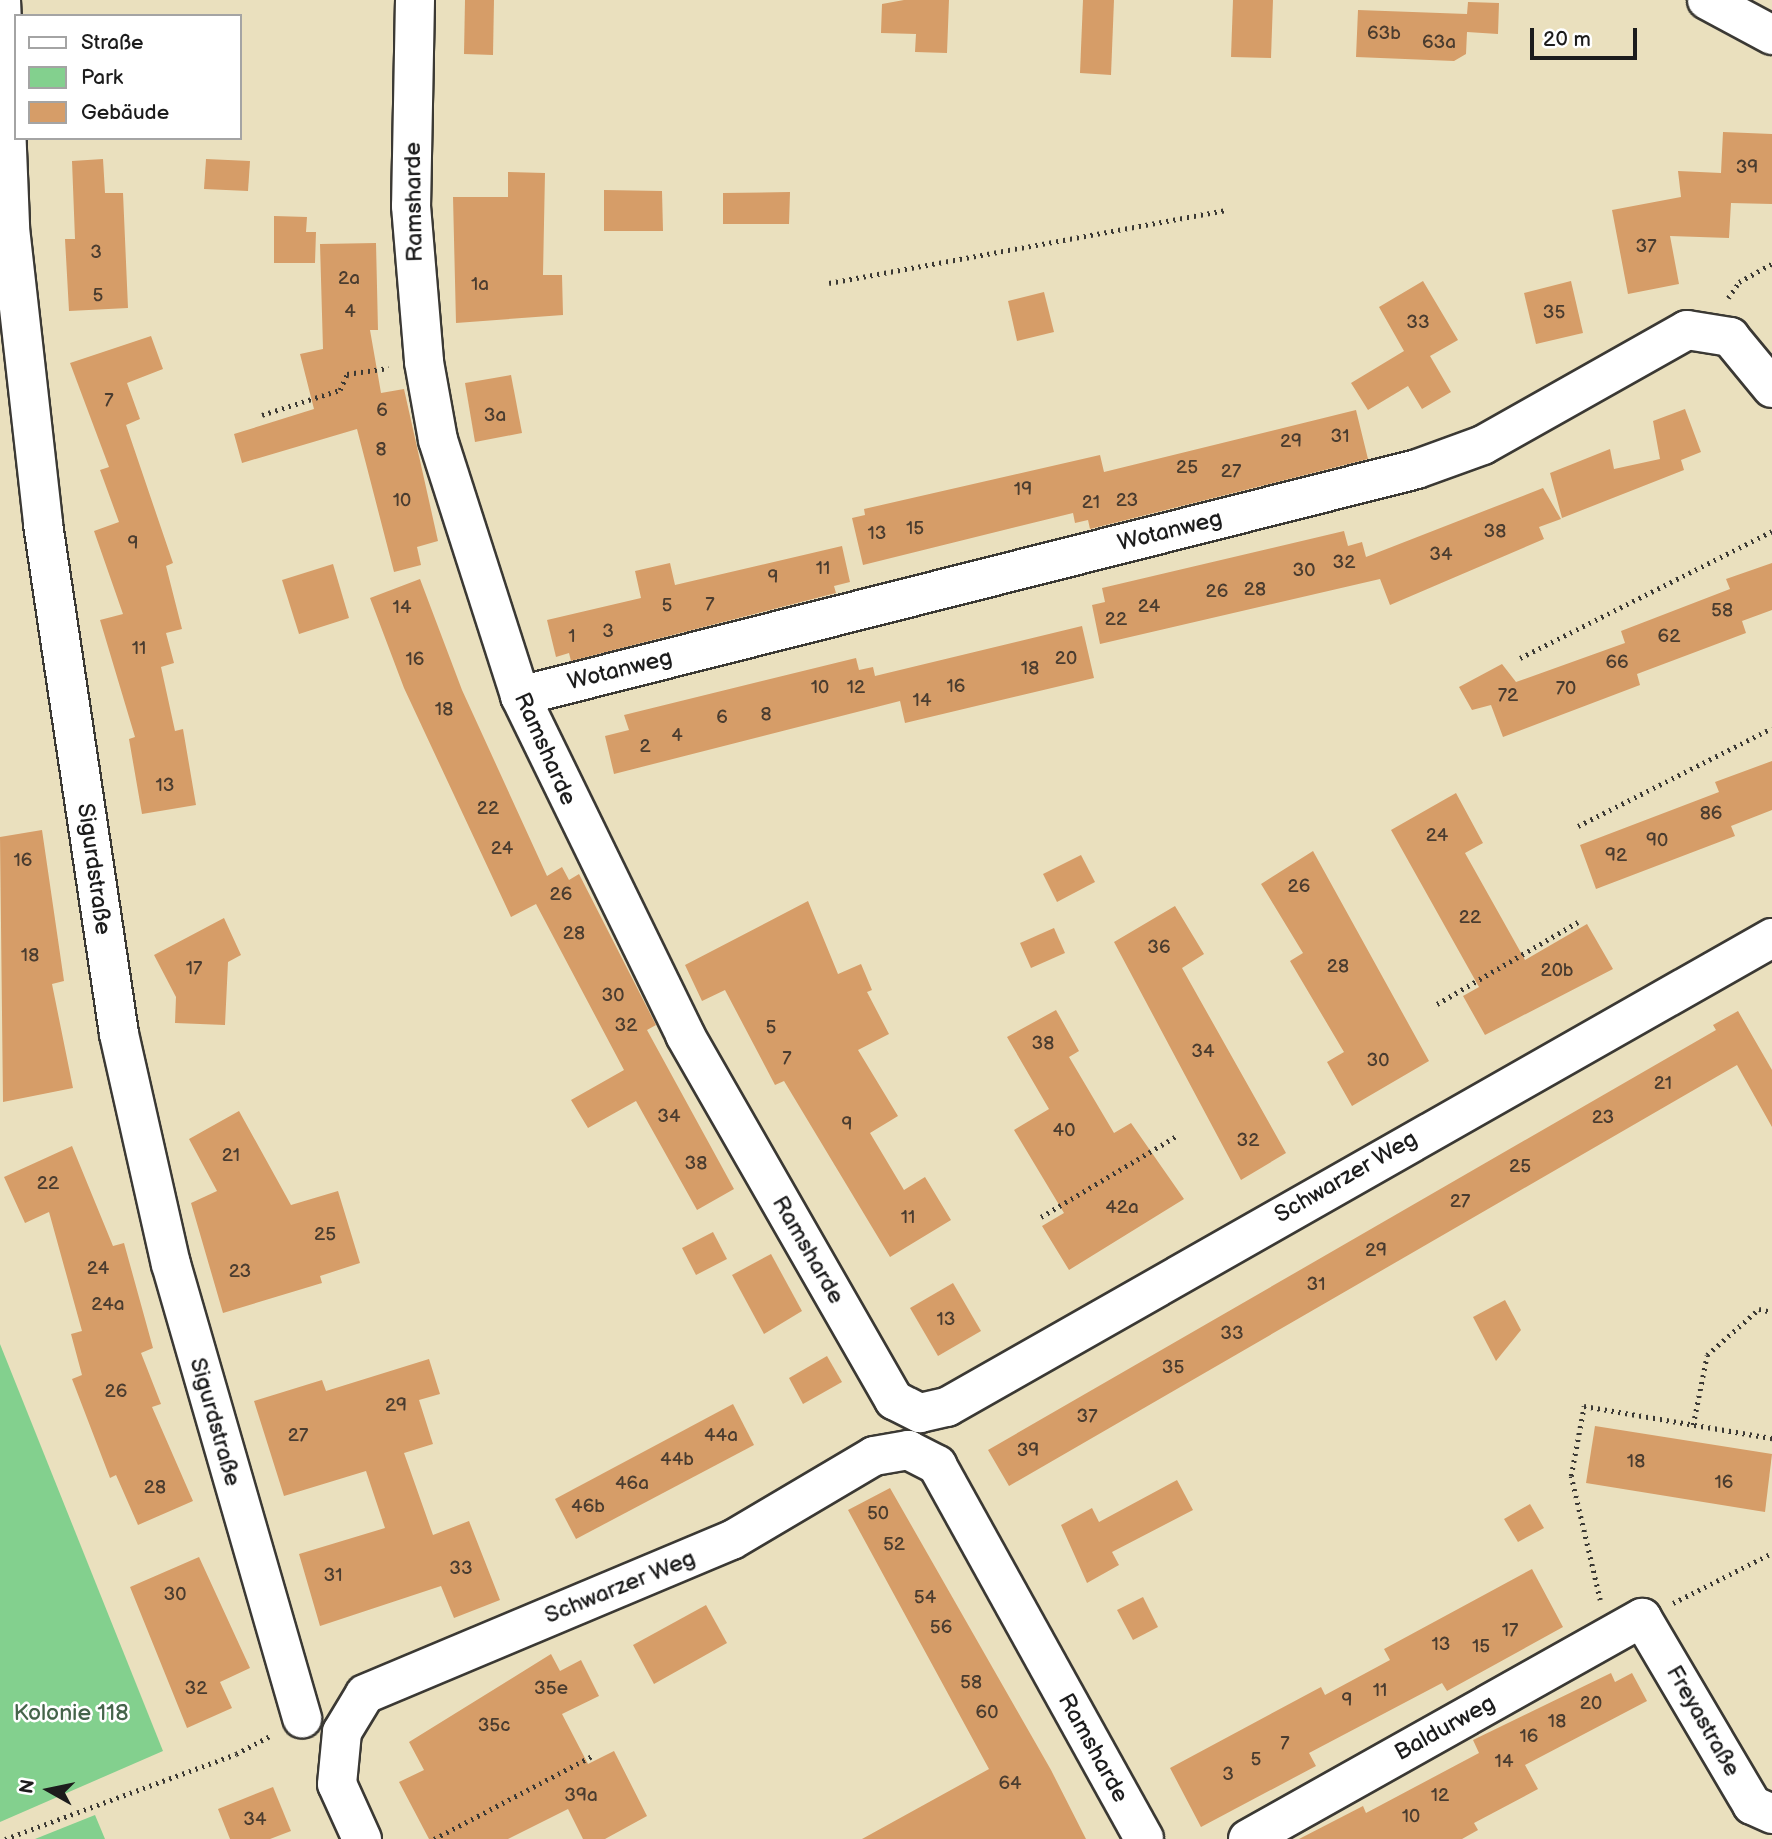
<!DOCTYPE html>
<meta charset="utf-8">
<style>
body{margin:0}
#map{position:relative;width:1772px;height:1839px;overflow:hidden;background:#eae0be;font-family:"Balsamiq Sans",sans-serif}
div>[style]{position:absolute}
.green>*{inset:0;background:#83d08e}
.building>*{inset:0;background:#d69d68}
.path>*{height:4.5px;margin-top:-2.25px;transform-origin:0;background:repeating-linear-gradient(90deg,#3b3934 0 2px,transparent 0 7px)}
.roads{filter:drop-shadow(2px 0 #3b3934) drop-shadow(-2px 0 #3b3934) drop-shadow(0 2px #3b3934) drop-shadow(0 -2px #3b3934)}
.minor>*{height:38px;margin:-19px;padding:0 19px;transform-origin:19px;border-radius:19px;background:#fff}
span{translate:-50% -50%;white-space:nowrap;text-align:center;line-height:1.15;-webkit-text-stroke:5px #fff;paint-order:stroke}
.number-label{font-size:19px;color:#4a3c2f}
.number-label span{-webkit-text-stroke-width:0}
.street-label{font-size:23px;color:#1c1c1c}
.park-label{font-size:23px;color:#45644a}
.legend{position:absolute;left:14px;top:14px;width:228px;height:126px;box-sizing:border-box;background:#fff;border:2px solid #a4a4a4;margin:0;padding:9px 12px;list-style:none;font-size:21px;color:#1c1c1c}
.legend li{display:flex;align-items:center;gap:14px;height:35px}
.legend b{width:35px;border:2px solid #a4a4a4}
.north{position:absolute;left:14px;top:1755px;width:70px;height:70px;-webkit-text-stroke:5px #fff;paint-order:stroke;rotate:279deg;font-size:19px;font-weight:700;line-height:28px;text-align:center;color:#1c1c1c}
.north::after{content:'';display:block;margin:auto;width:24px;height:32px;background:#1c1c1c;clip-path:polygon(50% 0,100% 100%,50% 72%,0 100%)}
.scale{position:absolute;left:1530px;top:28px;width:107px;height:32px;box-sizing:border-box;border:4px solid #1c1c1c;border-top:0;padding-left:9px;font-size:21px;line-height:24px;white-space:nowrap;color:#1c1c1c;-webkit-text-stroke:5px #fff;paint-order:stroke}
</style>
<div id="map">
<div class="green">
<div style="clip-path:polygon(0 1344px,163px 1751px,0 1822px)"></div>
<div style="clip-path:polygon(95px 1815px,105px 1839px,35px 1839px)"></div>
</div>
<div class="building">
<div style="clip-path:polygon(465px 0,494px 0,493px 55px,464px 54px)"></div>
<div style="clip-path:polygon(904px 0,949px 0,947px 53px,915px 52px,916px 34px,881px 33px,882px 4px)"></div>
<div style="clip-path:polygon(1083px 0,1114px 0,1111px 75px,1080px 73px)"></div>
<div style="clip-path:polygon(1233px 0,1273px 0,1271px 58px,1231px 57px)"></div>
<div style="clip-path:polygon(1468px 2px,1499px 3px,1498px 34px,1467px 32px,1466px 54px,1454px 61px,1356px 57px,1358px 10px,1467px 14px)"></div>
<div style="clip-path:polygon(1723px 132px,1772px 134px,1772px 204px,1731px 203px,1729px 238px,1670px 236px,1679px 284px,1628px 294px,1612px 210px,1681px 197px,1678px 171px,1721px 173px)"></div>
<div style="clip-path:polygon(103px 159px,105px 193px,123px 193px,128px 308px,69px 311px,65px 239px,75px 239px,72px 161px)"></div>
<div style="clip-path:polygon(206px 159px,250px 161px,248px 191px,204px 189px)"></div>
<div style="clip-path:polygon(508px 172px,545px 173px,543px 275px,562px 275px,563px 315px,456px 323px,453px 197px,508px 197px)"></div>
<div style="clip-path:polygon(604px 190px,662px 191px,663px 231px,604px 231px)"></div>
<div style="clip-path:polygon(790px 192px,789px 224px,723px 224px,723px 193px)"></div>
<div style="clip-path:polygon(274px 216px,307px 217px,306px 232px,316px 232px,315px 263px,274px 263px)"></div>
<div style="clip-path:polygon(376px 243px,378px 330px,370px 330px,381px 393px,404px 389px,438px 541px,417px 547px,421px 565px,394px 572px,357px 429px,242px 463px,234px 434px,314px 409px,300px 354px,323px 349px,320px 244px)"></div>
<div style="clip-path:polygon(1423px 281px,1458px 340px,1430px 356px,1451px 392px,1422px 409px,1408px 386px,1368px 410px,1351px 383px,1404px 351px,1379px 307px)"></div>
<div style="clip-path:polygon(1571px 281px,1583px 333px,1536px 344px,1524px 293px)"></div>
<div style="clip-path:polygon(1044px 292px,1054px 332px,1017px 341px,1008px 301px)"></div>
<div style="clip-path:polygon(151px 336px,163px 369px,127px 383px,140px 419px,126px 425px,173px 563px,166px 566px,182px 629px,166px 633px,174px 663px,161px 667px,175px 731px,183px 729px,196px 805px,142px 814px,129px 739px,135px 737px,100px 620px,123px 614px,94px 531px,119px 522px,100px 470px,109px 467px,70px 363px)"></div>
<div style="clip-path:polygon(511px 375px,522px 433px,475px 442px,465px 383px)"></div>
<div style="clip-path:polygon(1685px 409px,1701px 452px,1681px 460px,1684px 470px,1562px 518px,1550px 473px,1610px 449px,1614px 469px,1660px 459px,1653px 421px)"></div>
<div style="clip-path:polygon(1356px 410px,1368px 459px,1090px 529px,1088px 520px,1075px 523px,1073px 513px,863px 565px,852px 518px,865px 515px,864px 509px,1100px 455px,1104px 472px)"></div>
<div style="clip-path:polygon(1543px 488px,1561px 519px,1539px 527px,1544px 539px,1390px 605px,1380px 579px,1100px 644px,1092px 605px,1105px 602px,1102px 588px,1344px 531px,1348px 546px,1362px 542px,1366px 557px)"></div>
<div style="clip-path:polygon(842px 546px,850px 582px,834px 586px,836px 593px,571px 661px,569px 653px,556px 657px,547px 620px,641px 598px,635px 571px,670px 563px,675px 585px)"></div>
<div style="clip-path:polygon(1772px 563px,1772px 610px,1742px 621px,1746px 633px,1637px 674px,1640px 685px,1503px 737px,1491px 705px,1472px 710px,1459px 687px,1502px 664px,1516px 682px,1625px 643px,1621px 631px,1730px 589px,1726px 579px)"></div>
<div style="clip-path:polygon(333px 564px,349px 618px,299px 634px,282px 580px)"></div>
<div style="clip-path:polygon(420px 579px,462px 690px,547px 876px,562px 867px,569px 880px,579px 874px,656px 1025px,647px 1030px,734px 1189px,697px 1210px,636px 1101px,588px 1128px,571px 1100px,624px 1070px,536px 904px,511px 917px,404px 688px,370px 598px)"></div>
<div style="clip-path:polygon(1082px 626px,1094px 678px,905px 723px,900px 701px,614px 774px,605px 736px,629px 730px,624px 715px,856px 658px,859px 670px,873px 667px,875px 676px)"></div>
<div style="clip-path:polygon(1772px 761px,1772px 810px,1731px 826px,1735px 836px,1596px 889px,1580px 845px,1719px 792px,1715px 782px)"></div>
<div style="clip-path:polygon(1456px 793px,1483px 843px,1465px 853px,1525px 960px,1587px 924px,1613px 969px,1485px 1035px,1463px 996px,1479px 987px,1391px 830px)"></div>
<div style="clip-path:polygon(42px 830px,64px 981px,52px 984px,73px 1088px,3px 1102px,0 837px)"></div>
<div style="clip-path:polygon(1313px 851px,1429px 1061px,1352px 1106px,1327px 1062px,1344px 1052px,1290px 961px,1303px 953px,1261px 884px)"></div>
<div style="clip-path:polygon(1081px 855px,1095px 882px,1057px 902px,1043px 874px)"></div>
<div style="clip-path:polygon(808px 901px,838px 974px,861px 964px,872px 990px,867px 992px,889px 1034px,858px 1050px,898px 1116px,870px 1133px,904px 1190px,925px 1177px,951px 1220px,890px 1257px,784px 1081px,775px 1085px,725px 990px,702px 1001px,685px 965px)"></div>
<div style="clip-path:polygon(1175px 906px,1204px 954px,1182px 968px,1286px 1153px,1241px 1180px,1114px 942px)"></div>
<div style="clip-path:polygon(224px 918px,241px 955px,228px 962px,225px 1025px,175px 1023px,176px 997px,154px 955px)"></div>
<div style="clip-path:polygon(1054px 928px,1065px 953px,1031px 968px,1020px 943px)"></div>
<div style="clip-path:polygon(1056px 1010px,1079px 1051px,1069px 1057px,1114px 1133px,1131px 1123px,1184px 1199px,1069px 1270px,1042px 1226px,1064px 1213px,1014px 1130px,1049px 1109px,1007px 1037px)"></div>
<div style="clip-path:polygon(1738px 1011px,1772px 1070px,1772px 1127px,1737px 1065px,1009px 1486px,988px 1450px,1716px 1030px,1713px 1025px)"></div>
<div style="clip-path:polygon(239px 1111px,291px 1205px,338px 1191px,360px 1263px,320px 1276px,322px 1283px,223px 1313px,191px 1203px,217px 1191px,189px 1139px)"></div>
<div style="clip-path:polygon(72px 1146px,113px 1246px,124px 1243px,153px 1348px,141px 1353px,161px 1404px,152px 1407px,193px 1501px,138px 1525px,116px 1475px,110px 1478px,72px 1379px,82px 1375px,71px 1334px,82px 1331px,49px 1212px,25px 1223px,4px 1177px)"></div>
<div style="clip-path:polygon(713px 1232px,727px 1259px,696px 1275px,682px 1248px)"></div>
<div style="clip-path:polygon(771px 1254px,802px 1311px,764px 1334px,732px 1275px)"></div>
<div style="clip-path:polygon(953px 1283px,981px 1331px,938px 1356px,910px 1308px)"></div>
<div style="clip-path:polygon(1505px 1300px,1521px 1330px,1496px 1361px,1473px 1317px)"></div>
<div style="clip-path:polygon(827px 1356px,842px 1382px,803px 1404px,789px 1378px)"></div>
<div style="clip-path:polygon(429px 1359px,440px 1394px,419px 1400px,433px 1444px,404px 1453px,433px 1535px,469px 1521px,500px 1600px,454px 1618px,441px 1586px,320px 1626px,299px 1554px,385px 1528px,366px 1471px,284px 1496px,254px 1401px,322px 1380px,326px 1391px)"></div>
<div style="clip-path:polygon(733px 1404px,754px 1445px,576px 1539px,555px 1499px)"></div>
<div style="clip-path:polygon(1595px 1426px,1772px 1454px,1765px 1512px,1586px 1483px)"></div>
<div style="clip-path:polygon(1177px 1480px,1193px 1510px,1112px 1552px,1119px 1565px,1087px 1583px,1061px 1525px,1092px 1508px,1099px 1522px)"></div>
<div style="clip-path:polygon(890px 1488px,1051px 1770px,1086px 1839px,862px 1839px,989px 1769px,848px 1510px)"></div>
<div style="clip-path:polygon(1530px 1504px,1544px 1528px,1518px 1542px,1504px 1519px)"></div>
<div style="clip-path:polygon(199px 1557px,250px 1668px,220px 1682px,232px 1708px,187px 1728px,130px 1587px)"></div>
<div style="clip-path:polygon(1532px 1569px,1563px 1627px,1447px 1691px,1442px 1683px,1309px 1753px,1316px 1766px,1201px 1827px,1170px 1768px,1321px 1687px,1325px 1695px,1390px 1660px,1384px 1649px)"></div>
<div style="clip-path:polygon(1143px 1597px,1158px 1627px,1133px 1640px,1117px 1610px)"></div>
<div style="clip-path:polygon(706px 1605px,727px 1643px,654px 1684px,633px 1645px)"></div>
<div style="clip-path:polygon(551px 1654px,560px 1671px,581px 1660px,599px 1696px,562px 1714px,588px 1764px,614px 1751px,647px 1816px,605px 1839px,583px 1839px,568px 1809px,508px 1839px,429px 1839px,399px 1782px,424px 1770px,409px 1742px)"></div>
<div style="clip-path:polygon(1611px 1673px,1615px 1682px,1632px 1673px,1647px 1701px,1525px 1765px,1538px 1789px,1474px 1823px,1478px 1830px,1462px 1839px,1299px 1839px,1363px 1806px,1366px 1813px,1479px 1753px,1473px 1740px)"></div>
<div style="clip-path:polygon(273px 1787px,291px 1831px,270px 1839px,230px 1839px,218px 1809px)"></div>
</div>
<div class="path">
<div style="left:829px;top:283px;width:404px;rotate:-10.4deg"></div>
<div style="left:1728px;top:298px;width:19px;rotate:-55deg"></div>
<div style="left:1739px;top:282px;width:38px;rotate:-29deg"></div>
<div style="left:262px;top:415px;width:82px;rotate:-17.8deg"></div>
<div style="left:340px;top:390px;width:17px;rotate:-66deg"></div>
<div style="left:347px;top:374px;width:42px;rotate:-8.1deg"></div>
<div style="left:1520px;top:658px;width:282px;rotate:-26.7deg"></div>
<div style="left:1578px;top:826px;width:217px;rotate:-26.8deg"></div>
<div style="left:1437px;top:1004px;width:163px;rotate:-30.2deg"></div>
<div style="left:1041px;top:1217px;width:160px;rotate:-30.9deg"></div>
<div style="left:1693px;top:1425px;width:71px;rotate:-78.7deg"></div>
<div style="left:1707px;top:1355px;width:69px;rotate:-41.5deg"></div>
<div style="left:1759px;top:1309px;width:13px;rotate:13deg"></div>
<div style="left:1600px;top:1600px;width:127px;rotate:-103.2deg"></div>
<div style="left:1571px;top:1476px;width:71px;rotate:-79.5deg"></div>
<div style="left:1584px;top:1406px;width:191px;rotate:9.7deg"></div>
<div style="left:1673px;top:1603px;width:111px;rotate:-26.8deg"></div>
<div style="left:5px;top:1839px;width:246px;rotate:-20.2deg"></div>
<div style="left:236px;top:1754px;width:40px;rotate:-28deg"></div>
<div style="left:434px;top:1839px;width:178px;rotate:-27.7deg"></div>
</div>
<div class="roads">
<div class="minor">
<div style="left:1px;top:0;width:228px;rotate:87.7deg"></div>
<div style="left:10px;top:228px;width:298px;rotate:83.6deg"></div>
<div style="left:43px;top:524px;width:516px;rotate:81.52deg"></div>
<div style="left:119px;top:1034px;width:236px;rotate:77.3deg"></div>
<div style="left:171px;top:1264px;width:473px;rotate:73.9deg"></div>
<div style="left:415px;top:0;width:206px;rotate:91.1deg"></div>
<div style="left:411px;top:206px;width:157px;rotate:85.2deg"></div>
<div style="left:424px;top:362px;width:79px;rotate:79.8deg"></div>
<div style="left:438px;top:440px;width:269px;rotate:72.2deg"></div>
<div style="left:520px;top:696px;width:377px;rotate:64deg"></div>
<div style="left:685px;top:1035px;width:421px;rotate:60.2deg"></div>
<div style="left:894px;top:1400px;width:29px;rotate:27deg"></div>
<div style="left:920px;top:1413px;width:28px;rotate:-13deg"></div>
<div style="left:947px;top:1407px;width:949px;rotate:-29.62deg"></div>
<div style="left:1707px;top:0;width:74px;rotate:28.3deg"></div>
<div style="left:520px;top:696px;width:925px;rotate:-14.2deg"></div>
<div style="left:1417px;top:469px;width:70px;rotate:-20deg"></div>
<div style="left:1483px;top:445px;width:234px;rotate:-29.4deg"></div>
<div style="left:1687px;top:330px;width:44px;rotate:9.2deg"></div>
<div style="left:1730px;top:337px;width:66px;rotate:50.5deg"></div>
<div style="left:362px;top:1839px;width:60px;rotate:-114.4deg"></div>
<div style="left:337px;top:1784px;width:52px;rotate:-84.5deg"></div>
<div style="left:342px;top:1732px;width:44px;rotate:-58.8deg"></div>
<div style="left:365px;top:1694px;width:398px;rotate:-22.8deg"></div>
<div style="left:732px;top:1540px;width:165px;rotate:-30.6deg"></div>
<div style="left:874px;top:1456px;width:35px;rotate:-10deg"></div>
<div style="left:908px;top:1450px;width:33px;rotate:27deg"></div>
<div style="left:937px;top:1465px;width:427px;rotate:61deg"></div>
<div style="left:1248px;top:1839px;width:452px;rotate:-29.3deg"></div>
<div style="left:1642px;top:1618px;width:217px;rotate:59.5deg"></div>
<div style="left:1752px;top:1805px;width:22px;rotate:24deg"></div>
</div>
</div>
<div class="number-label">
<span style="left:1384px;top:34px">63b</span>
<span style="left:1439px;top:43px">63a</span>
<span style="left:1747px;top:168px">39</span>
<span style="left:1646px;top:247px">37</span>
<span style="left:96px;top:253px">3</span>
<span style="left:349px;top:279px">2a</span>
<span style="left:480px;top:285px">1a</span>
<span style="left:98px;top:296px">5</span>
<span style="left:350px;top:312px">4</span>
<span style="left:1554px;top:313px">35</span>
<span style="left:1418px;top:323px">33</span>
<span style="left:109px;top:401px">7</span>
<span style="left:382px;top:411px">6</span>
<span style="left:495px;top:416px">3a</span>
<span style="left:1340px;top:437px">31</span>
<span style="left:1291px;top:442px">29</span>
<span style="left:381px;top:450px">8</span>
<span style="left:1187px;top:468px">25</span>
<span style="left:1231px;top:472px">27</span>
<span style="left:1023px;top:490px">19</span>
<span style="left:402px;top:501px">10</span>
<span style="left:1127px;top:501px">23</span>
<span style="left:1091px;top:503px">21</span>
<span style="left:915px;top:529px">15</span>
<span style="left:1495px;top:532px">38</span>
<span style="left:877px;top:534px">13</span>
<span style="left:133px;top:544px">9</span>
<span style="left:1441px;top:555px">34</span>
<span style="left:1344px;top:563px">32</span>
<span style="left:823px;top:569px">11</span>
<span style="left:1304px;top:571px">30</span>
<span style="left:773px;top:578px">9</span>
<span style="left:1255px;top:590px">28</span>
<span style="left:1217px;top:592px">26</span>
<span style="left:710px;top:605px">7</span>
<span style="left:667px;top:606px">5</span>
<span style="left:1149px;top:607px">24</span>
<span style="left:402px;top:608px">14</span>
<span style="left:1722px;top:611px">58</span>
<span style="left:1116px;top:620px">22</span>
<span style="left:608px;top:632px">3</span>
<span style="left:572px;top:637px">1</span>
<span style="left:1669px;top:637px">62</span>
<span style="left:139px;top:649px">11</span>
<span style="left:1066px;top:659px">20</span>
<span style="left:415px;top:660px">16</span>
<span style="left:1617px;top:663px">66</span>
<span style="left:1030px;top:669px">18</span>
<span style="left:956px;top:687px">16</span>
<span style="left:820px;top:688px">10</span>
<span style="left:856px;top:688px">12</span>
<span style="left:1566px;top:689px">70</span>
<span style="left:1508px;top:696px">72</span>
<span style="left:922px;top:701px">14</span>
<span style="left:444px;top:710px">18</span>
<span style="left:766px;top:715px">8</span>
<span style="left:722px;top:718px">6</span>
<span style="left:677px;top:736px">4</span>
<span style="left:645px;top:747px">2</span>
<span style="left:165px;top:786px">13</span>
<span style="left:488px;top:809px">22</span>
<span style="left:1711px;top:814px">86</span>
<span style="left:1437px;top:836px">24</span>
<span style="left:1657px;top:841px">90</span>
<span style="left:502px;top:849px">24</span>
<span style="left:1616px;top:856px">92</span>
<span style="left:23px;top:861px">16</span>
<span style="left:1299px;top:887px">26</span>
<span style="left:561px;top:895px">26</span>
<span style="left:1470px;top:918px">22</span>
<span style="left:574px;top:934px">28</span>
<span style="left:1159px;top:948px">36</span>
<span style="left:30px;top:956px">18</span>
<span style="left:1338px;top:967px">28</span>
<span style="left:194px;top:969px">17</span>
<span style="left:1557px;top:971px">20b</span>
<span style="left:613px;top:996px">30</span>
<span style="left:626px;top:1026px">32</span>
<span style="left:771px;top:1028px">5</span>
<span style="left:1043px;top:1044px">38</span>
<span style="left:1203px;top:1052px">34</span>
<span style="left:787px;top:1059px">7</span>
<span style="left:1378px;top:1061px">30</span>
<span style="left:1663px;top:1084px">21</span>
<span style="left:669px;top:1117px">34</span>
<span style="left:1603px;top:1118px">23</span>
<span style="left:847px;top:1125px">9</span>
<span style="left:1064px;top:1131px">40</span>
<span style="left:1248px;top:1141px">32</span>
<span style="left:231px;top:1156px">21</span>
<span style="left:696px;top:1164px">38</span>
<span style="left:1520px;top:1167px">25</span>
<span style="left:48px;top:1184px">22</span>
<span style="left:1460px;top:1202px">27</span>
<span style="left:1122px;top:1208px">42a</span>
<span style="left:908px;top:1218px">11</span>
<span style="left:325px;top:1235px">25</span>
<span style="left:1376px;top:1251px">29</span>
<span style="left:98px;top:1269px">24</span>
<span style="left:240px;top:1272px">23</span>
<span style="left:1316px;top:1285px">31</span>
<span style="left:108px;top:1305px">24a</span>
<span style="left:946px;top:1320px">13</span>
<span style="left:1232px;top:1334px">33</span>
<span style="left:1173px;top:1368px">35</span>
<span style="left:116px;top:1392px">26</span>
<span style="left:396px;top:1406px">29</span>
<span style="left:1087px;top:1417px">37</span>
<span style="left:298px;top:1436px">27</span>
<span style="left:721px;top:1436px">44a</span>
<span style="left:1028px;top:1451px">39</span>
<span style="left:677px;top:1460px">44b</span>
<span style="left:1636px;top:1462px">18</span>
<span style="left:1724px;top:1483px">16</span>
<span style="left:632px;top:1484px">46a</span>
<span style="left:155px;top:1488px">28</span>
<span style="left:588px;top:1507px">46b</span>
<span style="left:878px;top:1514px">50</span>
<span style="left:894px;top:1545px">52</span>
<span style="left:461px;top:1569px">33</span>
<span style="left:333px;top:1576px">31</span>
<span style="left:175px;top:1595px">30</span>
<span style="left:925px;top:1598px">54</span>
<span style="left:941px;top:1628px">56</span>
<span style="left:1510px;top:1631px">17</span>
<span style="left:1441px;top:1645px">13</span>
<span style="left:1481px;top:1647px">15</span>
<span style="left:971px;top:1683px">58</span>
<span style="left:196px;top:1689px">32</span>
<span style="left:551px;top:1689px">35e</span>
<span style="left:1380px;top:1691px">11</span>
<span style="left:1347px;top:1701px">9</span>
<span style="left:1591px;top:1704px">20</span>
<span style="left:987px;top:1713px">60</span>
<span style="left:1557px;top:1722px">18</span>
<span style="left:494px;top:1726px">35c</span>
<span style="left:1529px;top:1737px">16</span>
<span style="left:1285px;top:1744px">7</span>
<span style="left:1256px;top:1760px">5</span>
<span style="left:1504px;top:1762px">14</span>
<span style="left:1228px;top:1775px">3</span>
<span style="left:1010px;top:1784px">64</span>
<span style="left:581px;top:1796px">39a</span>
<span style="left:1440px;top:1796px">12</span>
<span style="left:1411px;top:1817px">10</span>
<span style="left:255px;top:1820px">34</span>
</div>
<div class="street-label">
<span style="left:414px;top:202px;rotate:-91deg">Ramsharde</span>
<span style="left:1170px;top:531px;rotate:-14deg">Wotanweg</span>
<span style="left:620px;top:670px;rotate:-14deg">Wotanweg</span>
<span style="left:545px;top:749px;rotate:66deg">Ramsharde</span>
<span style="left:94px;top:869px;rotate:82deg">Sigurdstraße</span>
<span style="left:1346px;top:1177px;rotate:-30deg">Schwarzer Weg</span>
<span style="left:808px;top:1250px;rotate:60deg">Ramsharde</span>
<span style="left:215px;top:1422px;rotate:74deg">Sigurdstraße</span>
<span style="left:620px;top:1587px;rotate:-22deg">Schwarzer Weg</span>
<span style="left:1703px;top:1721px;rotate:60deg">Freyastraße</span>
<span style="left:1445px;top:1728px;rotate:-29deg">Baldurweg</span>
<span style="left:1093px;top:1748px;rotate:61deg">Ramsharde</span>
</div>
<div class="park-label">
<span style="left:71px;top:1713px">Kolonie 118</span>
</div>
<ul class="legend">
<li><b style="height:9px;background:#fff"></b>Straße</li>
<li><b style="height:19px;background:#83d08e"></b>Park</li>
<li><b style="height:19px;background:#d69d68"></b>Gebäude</li>
</ul>
<div class="north">N</div>
<div class="scale">20 m</div>
</div>
